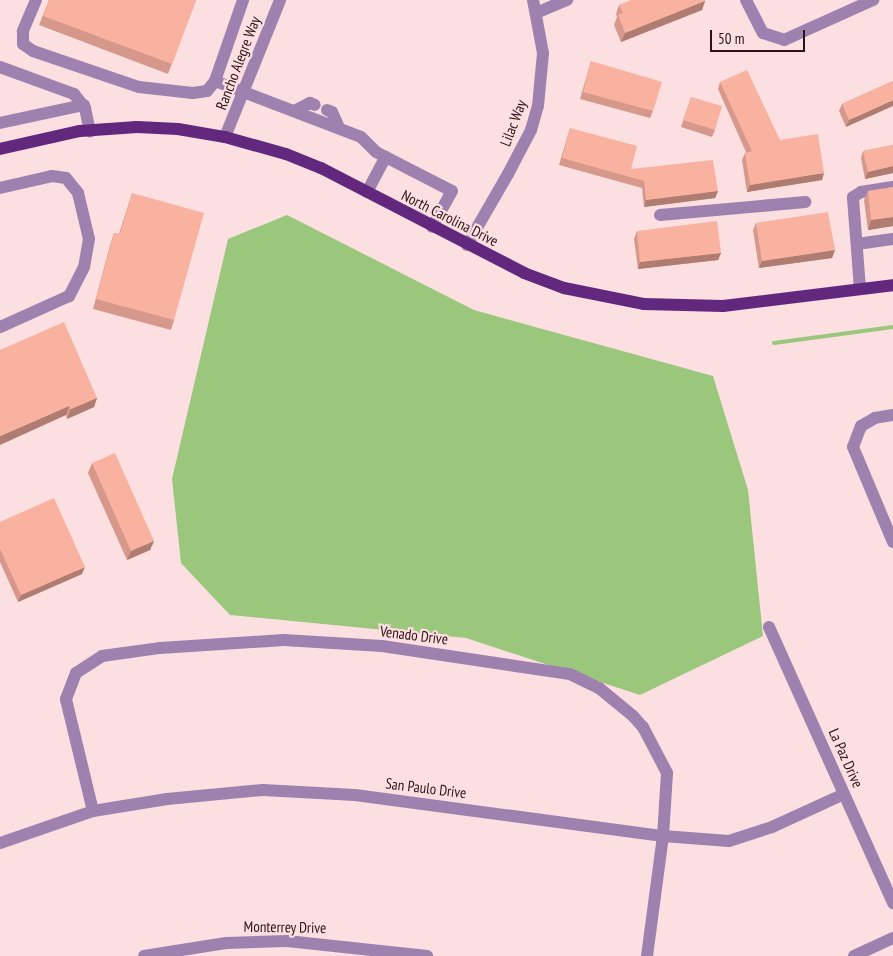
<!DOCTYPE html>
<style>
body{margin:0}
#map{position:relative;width:893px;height:956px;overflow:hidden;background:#fbdfe1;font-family:"PT Sans Narrow",sans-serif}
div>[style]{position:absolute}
.water>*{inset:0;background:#9bc77d}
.stream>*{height:4px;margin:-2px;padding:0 2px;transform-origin:2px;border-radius:2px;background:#9bc77d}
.minor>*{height:12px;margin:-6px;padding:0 6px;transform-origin:6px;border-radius:6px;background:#9f81b0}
.major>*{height:12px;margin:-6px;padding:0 6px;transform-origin:6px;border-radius:6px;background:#62287e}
.wall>*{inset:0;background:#d6988a}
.shaded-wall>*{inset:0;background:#ae7c70}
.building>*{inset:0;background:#f9b1a0}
span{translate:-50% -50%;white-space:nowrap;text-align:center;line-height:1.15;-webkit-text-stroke:4.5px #fbdfe1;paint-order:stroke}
.street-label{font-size:15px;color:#2b1316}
.scale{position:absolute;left:710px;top:30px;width:95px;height:22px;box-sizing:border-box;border:2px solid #2b1316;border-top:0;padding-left:6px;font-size:15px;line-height:18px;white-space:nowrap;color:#2b1316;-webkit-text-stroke:4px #fbdfe1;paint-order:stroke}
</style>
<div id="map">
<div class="water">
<div style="clip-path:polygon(287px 215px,474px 310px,713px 376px,748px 490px,763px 636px,640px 695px,466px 638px,230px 615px,181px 563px,172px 479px,228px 239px)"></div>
</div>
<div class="stream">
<div style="left:774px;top:343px;width:120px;rotate:-7.7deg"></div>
</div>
<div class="minor">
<div style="left:36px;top:0;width:34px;rotate:113deg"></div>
<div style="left:23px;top:31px;width:13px;rotate:90deg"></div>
<div style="left:23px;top:44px;width:12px;rotate:35deg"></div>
<div style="left:33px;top:51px;width:112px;rotate:18.8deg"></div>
<div style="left:139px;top:87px;width:54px;rotate:6.3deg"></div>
<div style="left:193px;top:93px;width:14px;rotate:-8deg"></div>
<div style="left:207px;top:91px;width:13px;rotate:-51deg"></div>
<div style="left:215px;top:81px;width:86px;rotate:-70.9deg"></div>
<div style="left:746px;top:0;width:37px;rotate:63deg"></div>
<div style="left:763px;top:33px;width:22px;rotate:18deg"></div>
<div style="left:784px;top:40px;width:98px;rotate:-24.2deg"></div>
<div style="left:536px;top:13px;width:34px;rotate:-23deg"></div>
<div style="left:0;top:67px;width:79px;rotate:20deg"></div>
<div style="left:74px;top:94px;width:18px;rotate:52deg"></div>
<div style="left:85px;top:108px;width:24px;rotate:78deg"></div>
<div style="left:215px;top:81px;width:156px;rotate:21deg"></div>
<div style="left:361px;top:137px;width:21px;rotate:45deg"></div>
<div style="left:376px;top:152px;width:85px;rotate:27.2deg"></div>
<div style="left:452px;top:191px;width:41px;rotate:119.1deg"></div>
<div style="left:327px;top:110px;width:5px;rotate:22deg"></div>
<div style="left:332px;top:112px;width:17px;rotate:66deg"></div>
<div style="left:294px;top:111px;width:18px;rotate:-27deg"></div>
<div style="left:310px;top:103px;width:5px;rotate:22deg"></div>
<div style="left:0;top:123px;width:86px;rotate:-12.1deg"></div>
<div style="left:225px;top:137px;width:148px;rotate:-68.1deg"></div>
<div style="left:0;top:188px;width:53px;rotate:-13deg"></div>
<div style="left:52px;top:176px;width:14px;rotate:8deg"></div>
<div style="left:66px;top:178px;width:19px;rotate:51deg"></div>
<div style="left:78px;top:193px;width:47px;rotate:76.6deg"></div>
<div style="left:89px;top:239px;width:28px;rotate:100deg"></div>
<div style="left:84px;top:267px;width:33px;rotate:117deg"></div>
<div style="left:69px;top:296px;width:76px;rotate:155.8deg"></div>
<div style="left:367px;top:192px;width:40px;rotate:-62deg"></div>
<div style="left:660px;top:215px;width:146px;rotate:-5.1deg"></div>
<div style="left:857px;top:244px;width:36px;rotate:-8deg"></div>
<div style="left:467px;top:245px;width:82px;rotate:-60deg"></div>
<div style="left:508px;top:174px;width:50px;rotate:-62.4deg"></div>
<div style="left:531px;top:130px;width:25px;rotate:-74deg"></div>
<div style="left:538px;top:106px;width:53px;rotate:-84.6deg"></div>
<div style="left:543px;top:53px;width:54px;rotate:-100.7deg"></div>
<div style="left:860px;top:289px;width:92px;rotate:-94.4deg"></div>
<div style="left:853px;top:197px;width:9px;rotate:-32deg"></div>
<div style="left:861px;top:192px;width:32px;rotate:-9deg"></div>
<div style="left:893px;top:415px;width:18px;rotate:171deg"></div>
<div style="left:875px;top:418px;width:16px;rotate:150deg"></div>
<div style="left:861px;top:426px;width:22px;rotate:111deg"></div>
<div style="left:853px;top:447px;width:103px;rotate:67.2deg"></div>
<div style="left:769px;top:627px;width:303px;rotate:65.8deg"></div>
<div style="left:93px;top:811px;width:115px;rotate:-103.6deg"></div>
<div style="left:66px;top:699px;width:28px;rotate:-69deg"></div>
<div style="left:76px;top:673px;width:31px;rotate:-33deg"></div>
<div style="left:102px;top:656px;width:59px;rotate:-7.9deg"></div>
<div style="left:160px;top:648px;width:124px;rotate:-3.7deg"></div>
<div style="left:284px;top:640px;width:98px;rotate:3.5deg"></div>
<div style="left:382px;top:646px;width:190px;rotate:8.5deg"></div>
<div style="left:570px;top:674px;width:32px;rotate:26deg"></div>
<div style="left:599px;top:688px;width:44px;rotate:39.5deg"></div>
<div style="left:633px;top:716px;width:15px;rotate:48deg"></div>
<div style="left:643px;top:727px;width:52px;rotate:62.4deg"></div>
<div style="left:667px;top:773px;width:63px;rotate:93.6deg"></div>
<div style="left:663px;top:836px;width:121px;rotate:97.6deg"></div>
<div style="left:0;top:843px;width:98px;rotate:-19deg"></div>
<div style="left:93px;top:811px;width:75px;rotate:-9.2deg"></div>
<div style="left:167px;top:799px;width:96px;rotate:-5.4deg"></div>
<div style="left:263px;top:790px;width:92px;rotate:3.1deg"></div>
<div style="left:355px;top:795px;width:311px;rotate:7.6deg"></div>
<div style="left:663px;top:836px;width:66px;rotate:4.3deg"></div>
<div style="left:729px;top:841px;width:45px;rotate:-18deg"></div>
<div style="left:772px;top:827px;width:79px;rotate:-24.6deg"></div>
<div style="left:144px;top:956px;width:83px;rotate:-9deg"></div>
<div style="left:226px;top:943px;width:61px;rotate:-1.9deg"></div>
<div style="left:287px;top:941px;width:141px;rotate:6.1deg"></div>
<div style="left:854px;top:956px;width:43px;rotate:-24.8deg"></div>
</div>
<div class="major">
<div style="left:0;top:149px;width:82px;rotate:-12.7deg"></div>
<div style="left:80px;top:131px;width:57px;rotate:-4deg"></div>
<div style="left:137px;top:127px;width:41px;rotate:2.8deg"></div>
<div style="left:178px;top:129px;width:48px;rotate:9.7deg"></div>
<div style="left:225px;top:137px;width:63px;rotate:15.6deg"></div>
<div style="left:286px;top:154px;width:38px;rotate:22deg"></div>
<div style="left:321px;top:168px;width:229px;rotate:27.3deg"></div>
<div style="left:524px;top:273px;width:43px;rotate:20.6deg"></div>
<div style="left:564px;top:288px;width:82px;rotate:11.3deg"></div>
<div style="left:644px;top:304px;width:79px;rotate:1.5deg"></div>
<div style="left:723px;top:306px;width:171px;rotate:-7deg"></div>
</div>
<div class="wall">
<div style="clip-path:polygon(49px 0,196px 0,168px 74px,39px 25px)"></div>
<div style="clip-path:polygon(705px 1px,702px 10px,621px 42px,614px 25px,617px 17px,616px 14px,619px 5px)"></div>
<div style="clip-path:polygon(591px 61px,653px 111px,650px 118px,580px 99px)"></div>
<div style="clip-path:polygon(893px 81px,846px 127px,839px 111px,842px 104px)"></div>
<div style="clip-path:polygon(720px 82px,780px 140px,822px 180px,747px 192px,742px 160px,745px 153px,746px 152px,718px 89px)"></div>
<div style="clip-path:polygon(691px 97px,715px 130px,712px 137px,681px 127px)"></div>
<div style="clip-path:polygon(570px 128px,631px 169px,718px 191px,715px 198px,644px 207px,642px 188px,559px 165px)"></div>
<div style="clip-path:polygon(893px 145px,893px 173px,865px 179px,861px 158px,863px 151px)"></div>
<div style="clip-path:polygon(893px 187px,893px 226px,868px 230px,864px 200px,868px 191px)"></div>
<div style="clip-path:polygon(132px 193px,174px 320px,171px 330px,93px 309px,111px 242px,114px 233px,119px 234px)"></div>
<div style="clip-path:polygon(756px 223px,835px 250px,832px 258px,759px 268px,753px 230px)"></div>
<div style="clip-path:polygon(637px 231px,721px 253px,718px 260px,638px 269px,634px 239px)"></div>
<div style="clip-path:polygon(0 350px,97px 398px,94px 407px,67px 419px,66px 415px)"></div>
<div style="clip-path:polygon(92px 463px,154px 541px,150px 550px,127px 560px,88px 473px)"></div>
<div style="clip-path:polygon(0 522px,82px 574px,18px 602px,0 562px)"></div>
</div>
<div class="shaded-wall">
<div style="clip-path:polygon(705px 1px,702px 10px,621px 42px,625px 33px)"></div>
<div style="clip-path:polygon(893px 100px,893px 106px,846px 127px,849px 120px)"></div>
<div style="clip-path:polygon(893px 166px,893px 173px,865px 179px,868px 172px)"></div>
<div style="clip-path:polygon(824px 173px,822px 180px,747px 192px,750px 185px)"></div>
<div style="clip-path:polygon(718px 191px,715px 198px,644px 207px,646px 200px)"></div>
<div style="clip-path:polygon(893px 217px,893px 226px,868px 230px,871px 220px)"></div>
<div style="clip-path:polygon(835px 250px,832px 258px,759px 268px,762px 261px)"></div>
<div style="clip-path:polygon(721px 253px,718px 260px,638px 269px,640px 262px)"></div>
<div style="clip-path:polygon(97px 398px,94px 407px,67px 419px,71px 409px)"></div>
<div style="clip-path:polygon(69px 406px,66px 415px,0 445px,0 436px)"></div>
<div style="clip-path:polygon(154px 541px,150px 550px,127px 560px,131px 551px)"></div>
<div style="clip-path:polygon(85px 567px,82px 574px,18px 602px,21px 595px)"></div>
</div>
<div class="building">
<div style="clip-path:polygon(49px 0,196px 0,172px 64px,43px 16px)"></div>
<div style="clip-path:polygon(631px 0,705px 0,705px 1px,625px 33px,618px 15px,623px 13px,619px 5px)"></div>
<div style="clip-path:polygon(591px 61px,662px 82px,653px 111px,583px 92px)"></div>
<div style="clip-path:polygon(747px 70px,780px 140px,818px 134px,824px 173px,750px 185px,745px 153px,752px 151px,720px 82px)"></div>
<div style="clip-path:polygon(893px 81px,893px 100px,849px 120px,842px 104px)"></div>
<div style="clip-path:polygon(691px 97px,722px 106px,715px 130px,683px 120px)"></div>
<div style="clip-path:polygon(570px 128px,637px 146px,631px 169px,713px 160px,718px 191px,646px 200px,644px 181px,562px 158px)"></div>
<div style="clip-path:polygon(893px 145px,893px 166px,868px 172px,863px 151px)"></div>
<div style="clip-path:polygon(893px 187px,893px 217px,871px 220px,868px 191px)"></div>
<div style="clip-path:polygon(132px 193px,204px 213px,174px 320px,96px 299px,114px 233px,120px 234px)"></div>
<div style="clip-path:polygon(828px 212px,835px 250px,762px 261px,756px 223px)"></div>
<div style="clip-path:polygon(717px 221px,721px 253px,640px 262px,637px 231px)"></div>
<div style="clip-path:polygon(64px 322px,97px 398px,71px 409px,69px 406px,0 436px,0 350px)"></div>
<div style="clip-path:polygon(115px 453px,154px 541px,131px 551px,92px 463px)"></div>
<div style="clip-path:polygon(54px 498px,85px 567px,21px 595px,0 549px,0 522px)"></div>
</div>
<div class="street-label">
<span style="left:238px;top:63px;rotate:-69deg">Rancho Alegre Way</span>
<span style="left:513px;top:123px;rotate:-69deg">Lilac Way</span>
<span style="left:450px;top:218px;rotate:27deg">North Carolina Drive</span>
<span style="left:414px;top:635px;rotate:7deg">Venado Drive</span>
<span style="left:846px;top:758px;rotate:66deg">La Paz Drive</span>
<span style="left:426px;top:788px;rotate:7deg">San Paulo Drive</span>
<span style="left:285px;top:927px;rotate:1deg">Monterrey Drive</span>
</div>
<div class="scale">50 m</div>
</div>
